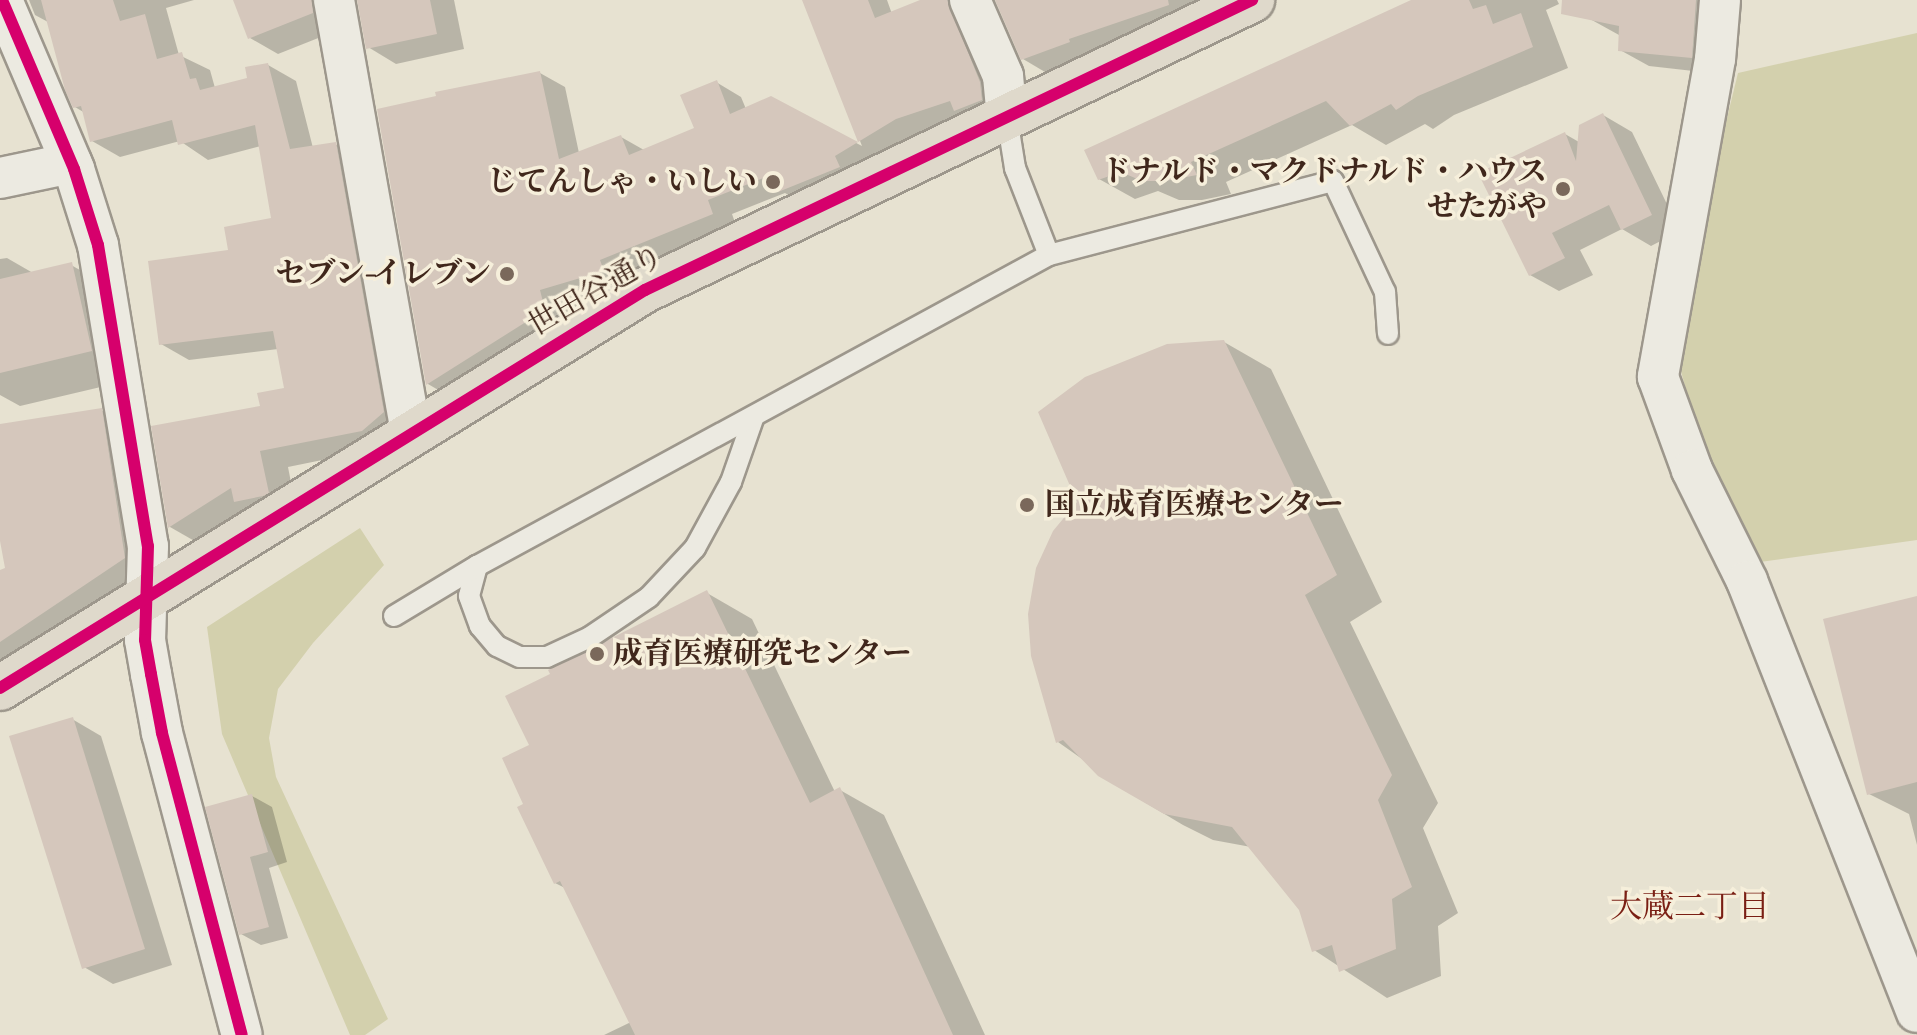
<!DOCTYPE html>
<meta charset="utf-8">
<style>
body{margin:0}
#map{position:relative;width:1917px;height:1035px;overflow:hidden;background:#e7e2d1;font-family:"IM FELL French Canon","Noto Serif JP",serif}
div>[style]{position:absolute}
.green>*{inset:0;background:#d3d0ad}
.shadow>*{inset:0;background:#0003}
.building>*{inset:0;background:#d5c7bc}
.roads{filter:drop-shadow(2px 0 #9d978c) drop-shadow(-2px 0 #9d978c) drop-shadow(0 2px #9d978c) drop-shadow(0 -2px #9d978c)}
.service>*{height:20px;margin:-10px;padding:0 10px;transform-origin:10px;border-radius:10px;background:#eceae1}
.minor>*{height:40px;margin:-20px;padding:0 20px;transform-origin:20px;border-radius:20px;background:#eceae1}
.primary>*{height:44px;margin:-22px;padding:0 22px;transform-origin:22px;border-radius:22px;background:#dfd9cb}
.cycleway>*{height:12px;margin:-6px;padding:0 6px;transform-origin:6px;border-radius:6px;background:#d6006c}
.dots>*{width:22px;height:22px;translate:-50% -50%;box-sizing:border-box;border:4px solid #f6efdb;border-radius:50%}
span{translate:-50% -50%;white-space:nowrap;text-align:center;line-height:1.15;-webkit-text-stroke:7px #f6efdb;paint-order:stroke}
.poi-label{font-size:30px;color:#40271c;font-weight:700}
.right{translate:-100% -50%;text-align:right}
.left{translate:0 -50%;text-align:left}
.street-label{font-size:30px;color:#40271c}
.neighbourhood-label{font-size:32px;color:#7a1f14}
</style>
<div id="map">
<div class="green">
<div style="clip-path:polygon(1917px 33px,1917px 540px,1760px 562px,1706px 463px,1679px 364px,1696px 245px,1738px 73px)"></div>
<div style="clip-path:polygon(360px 528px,384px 565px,313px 643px,278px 689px,269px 738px,276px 777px,388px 1019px,365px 1035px,350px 1035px,222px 734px,207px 627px)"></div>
</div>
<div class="shadow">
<div style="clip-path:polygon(29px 0,194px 0,166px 8px,179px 55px,210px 70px,215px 88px,249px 79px,268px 65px,296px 81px,313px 148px,335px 144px,364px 160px,391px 446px,288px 467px,296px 508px,198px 543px,170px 527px,154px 427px,262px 408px,286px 389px,278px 349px,189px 360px,161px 344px,231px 251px,273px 219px,261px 146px,208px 160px,180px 141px,120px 157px,92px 141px,85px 113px,75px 107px,48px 22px,35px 15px)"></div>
<div style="clip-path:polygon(235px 0,346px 0,341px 29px,278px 54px,250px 38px)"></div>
<div style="clip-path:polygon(359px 0,454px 0,464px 49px,396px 64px,368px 47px)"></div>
<div style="clip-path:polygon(805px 0,887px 0,892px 14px,926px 0,969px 0,1005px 98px,968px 117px,922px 132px,805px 205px,785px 193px,732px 214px,737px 228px,625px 274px,628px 285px,564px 304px,570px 325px,452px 398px,428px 384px,379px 110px,540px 73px,565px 87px,579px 153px,621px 137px,644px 150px,696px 129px,716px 82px,741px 97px,746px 109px,771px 99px,862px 146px)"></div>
<div style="clip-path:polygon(997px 0,1210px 0,1138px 28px,1141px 35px,1045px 72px,1023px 59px)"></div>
<div style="clip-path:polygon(1416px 0,1557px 0,1559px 4px,1546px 10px,1568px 68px,1454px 115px,1433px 129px,1425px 124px,1386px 145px,1352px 125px,1226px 182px,1231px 194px,1202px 200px,1179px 200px,1158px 191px,1135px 199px,1099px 179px)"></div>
<div style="clip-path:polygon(1591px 0,1725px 0,1720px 74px,1649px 66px,1620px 50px,1619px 35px,1590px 19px)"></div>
<div style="clip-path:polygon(1603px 115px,1632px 132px,1680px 231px,1651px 246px,1622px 229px,1580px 250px,1593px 275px,1559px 291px,1530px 275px,1565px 134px,1579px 142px)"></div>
<div style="clip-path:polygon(7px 258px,33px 273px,71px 265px,119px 292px,139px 378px,20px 406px,0 395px,0 259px)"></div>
<div style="clip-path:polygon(1224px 342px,1271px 369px,1382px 602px,1350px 622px,1438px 803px,1423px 828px,1458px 913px,1438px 926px,1441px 976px,1387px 998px,1314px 950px,1301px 909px,1251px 847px,1213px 840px,1183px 825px,1136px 797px,1058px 742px)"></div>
<div style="clip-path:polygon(101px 410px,137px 431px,160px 578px,0 668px,0 572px,7px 569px,0 530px,0 426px)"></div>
<div style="clip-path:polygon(707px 593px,752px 619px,835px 792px,840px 790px,884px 815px,985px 1035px,604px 1035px,631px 1022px,567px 889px,555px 883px,526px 805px,531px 746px)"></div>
<div style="clip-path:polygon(1917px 598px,1917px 845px,1909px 814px,1869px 794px)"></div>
<div style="clip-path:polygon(72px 719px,101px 736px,172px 965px,113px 984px,84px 967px)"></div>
<div style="clip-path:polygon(252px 796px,272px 807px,287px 862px,269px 868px,288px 938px,261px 945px,241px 934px)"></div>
</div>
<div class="building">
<div style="clip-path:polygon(41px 0,113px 0,120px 21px,145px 14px,157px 59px,182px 52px,190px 79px,196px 78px,200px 90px,247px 78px,245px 67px,268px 63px,290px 149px,336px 142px,384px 412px,362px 431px,260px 451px,269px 493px,263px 496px,234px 502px,231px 488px,168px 528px,151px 426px,260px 406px,257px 393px,284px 388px,273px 331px,159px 345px,148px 261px,228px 250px,224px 227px,271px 218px,255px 125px,178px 145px,172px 120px,90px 142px,81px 106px,73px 108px,65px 90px)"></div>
<div style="clip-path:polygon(233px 0,312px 0,313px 13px,248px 39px)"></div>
<div style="clip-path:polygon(357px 0,430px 0,437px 34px,366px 49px)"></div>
<div style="clip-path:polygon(802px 0,868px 0,875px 18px,920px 0,947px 0,980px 82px,982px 100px,954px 111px,950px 101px,896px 119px,835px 156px,840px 167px,778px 192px,771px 175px,708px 200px,713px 214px,600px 260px,604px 271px,540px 290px,545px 310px,426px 385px,377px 109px,436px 96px,435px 92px,540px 71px,559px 159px,621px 135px,629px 155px,694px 128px,680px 95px,717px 80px,730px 114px,771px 96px,858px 142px)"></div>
<div style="clip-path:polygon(995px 0,1168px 0,1169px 5px,1069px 39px,1070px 42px,1021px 60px)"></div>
<div style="clip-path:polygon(1411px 0,1469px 0,1473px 9px,1486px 5px,1493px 24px,1521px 13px,1533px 47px,1418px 96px,1396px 110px,1391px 104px,1350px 126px,1326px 101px,1191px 162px,1197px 175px,1165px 181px,1142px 181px,1121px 172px,1098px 180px,1084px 150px)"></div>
<div style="clip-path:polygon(1562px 0,1696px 0,1692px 58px,1618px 51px,1619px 26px,1561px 14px)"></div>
<div style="clip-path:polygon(1603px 113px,1652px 215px,1621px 230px,1609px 205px,1552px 233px,1565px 258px,1529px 276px,1478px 173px,1565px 132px,1576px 161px,1579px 125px)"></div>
<div style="clip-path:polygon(72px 262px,92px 351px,0 373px,0 279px)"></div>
<div style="clip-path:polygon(1224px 340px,1337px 575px,1305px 595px,1392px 775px,1378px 800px,1412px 887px,1392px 899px,1396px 949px,1339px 972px,1332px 945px,1312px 952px,1299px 910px,1232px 827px,1164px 814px,1098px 776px,1063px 740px,1056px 743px,1031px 656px,1028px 614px,1036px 568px,1053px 531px,1077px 502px,1038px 412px,1085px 377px,1167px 344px)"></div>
<div style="clip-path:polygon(102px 408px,125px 558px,0 642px,0 570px,5px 568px,0 541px,0 424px)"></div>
<div style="clip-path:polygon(707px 590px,810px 803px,840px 787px,953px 1035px,635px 1035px,560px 881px,554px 884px,517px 807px,523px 804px,502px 758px,529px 745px,505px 696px,550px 674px,548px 670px)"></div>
<div style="clip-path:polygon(1917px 596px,1917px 782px,1867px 795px,1823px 619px)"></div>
<div style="clip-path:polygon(73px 717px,145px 949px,82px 969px,9px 736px)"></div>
<div style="clip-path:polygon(252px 794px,268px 852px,250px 857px,269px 927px,239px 935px,205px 807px)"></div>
</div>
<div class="roads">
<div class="service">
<div style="left:1007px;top:118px;width:51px;rotate:80.9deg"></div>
<div style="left:1015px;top:168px;width:93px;rotate:68.7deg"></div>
<div style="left:477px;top:566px;width:31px;rotate:105deg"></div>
<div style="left:469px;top:596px;width:32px;rotate:70deg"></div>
<div style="left:480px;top:626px;width:26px;rotate:50deg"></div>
<div style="left:497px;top:646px;width:25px;rotate:26deg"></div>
<div style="left:520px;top:657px;width:27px"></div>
<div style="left:547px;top:657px;width:47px;rotate:-24.9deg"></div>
<div style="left:590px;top:637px;width:71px;rotate:-34.1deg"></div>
<div style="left:649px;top:597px;width:67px;rotate:-46.8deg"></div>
<div style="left:695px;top:548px;width:75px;rotate:-61.4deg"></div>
<div style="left:731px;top:482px;width:67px;rotate:-70.8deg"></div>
<div style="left:394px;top:616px;width:97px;rotate:-31.1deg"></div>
<div style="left:477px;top:566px;width:651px;rotate:-28.53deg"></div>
<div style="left:1049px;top:255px;width:293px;rotate:-14.6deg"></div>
<div style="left:1333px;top:181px;width:123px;rotate:64.9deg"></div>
<div style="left:1385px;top:292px;width:42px;rotate:85.9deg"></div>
</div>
<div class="minor">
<div style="left:2px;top:0;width:184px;rotate:66.9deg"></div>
<div style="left:74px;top:169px;width:80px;rotate:72.5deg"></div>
<div style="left:98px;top:245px;width:305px;rotate:80.6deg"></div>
<div style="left:148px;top:546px;width:94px;rotate:91.8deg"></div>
<div style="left:145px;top:640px;width:35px;rotate:80deg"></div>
<div style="left:151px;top:674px;width:60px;rotate:79.4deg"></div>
<div style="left:162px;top:733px;width:312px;rotate:75.2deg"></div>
<div style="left:334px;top:0;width:440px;rotate:79.9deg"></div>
<div style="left:970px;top:0;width:83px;rotate:66.5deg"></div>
<div style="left:1003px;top:76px;width:42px;rotate:84.6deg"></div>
<div style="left:1720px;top:0;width:59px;rotate:94.8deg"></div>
<div style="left:1715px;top:59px;width:323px;rotate:100.2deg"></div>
<div style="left:1658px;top:377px;width:99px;rotate:69.9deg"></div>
<div style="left:1692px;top:470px;width:124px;rotate:63.6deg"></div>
<div style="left:1747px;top:581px;width:463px;rotate:68.5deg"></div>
<div style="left:0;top:178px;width:73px;rotate:-11.9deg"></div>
</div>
<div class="primary">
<div style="left:0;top:688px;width:758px;rotate:-31.68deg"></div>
<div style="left:645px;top:290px;width:673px;rotate:-25.54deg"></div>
</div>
</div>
<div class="cycleway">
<div style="left:2px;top:0;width:184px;rotate:66.9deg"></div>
<div style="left:74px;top:169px;width:80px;rotate:72.5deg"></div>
<div style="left:98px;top:245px;width:305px;rotate:80.6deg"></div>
<div style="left:148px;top:546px;width:94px;rotate:91.8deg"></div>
<div style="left:145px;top:640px;width:35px;rotate:80deg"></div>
<div style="left:151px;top:674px;width:60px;rotate:79.4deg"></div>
<div style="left:162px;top:733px;width:312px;rotate:75.2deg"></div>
<div style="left:0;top:688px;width:758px;rotate:-31.68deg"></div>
<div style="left:645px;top:290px;width:673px;rotate:-25.54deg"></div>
</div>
<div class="dots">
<div style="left:773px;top:182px;background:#7a685b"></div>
<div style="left:1563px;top:189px;background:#7a685b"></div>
<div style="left:507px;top:274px;background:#7a685b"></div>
<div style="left:1027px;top:505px;background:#7a685b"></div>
<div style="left:597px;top:654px;background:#7a685b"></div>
</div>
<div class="poi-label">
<span class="right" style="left:1547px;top:189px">ドナルド・マクドナルド・ハウス<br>せたがや</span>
<span class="right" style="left:757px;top:182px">じてんしゃ・いしい</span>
<span class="right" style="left:491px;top:274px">セブン-イレブン</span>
<span class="left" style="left:1045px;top:505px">国立成育医療センター</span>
<span class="left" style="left:613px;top:654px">成育医療研究センター</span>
</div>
<div class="street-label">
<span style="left:596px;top:291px;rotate:-30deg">世田谷通り</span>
</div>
<div class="neighbourhood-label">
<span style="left:1690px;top:907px">大蔵二丁目</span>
</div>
</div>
